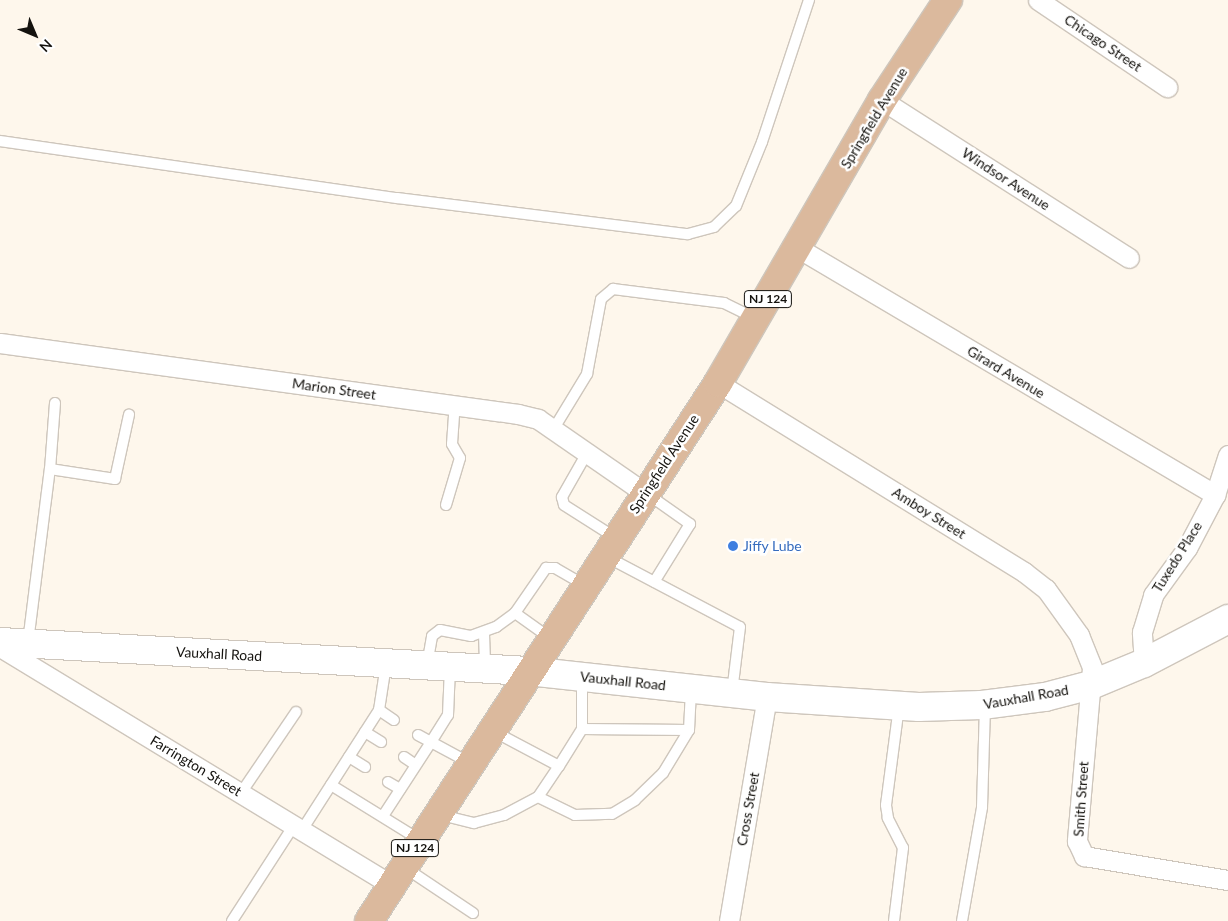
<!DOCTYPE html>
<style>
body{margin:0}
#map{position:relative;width:1228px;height:921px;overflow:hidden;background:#fef7ec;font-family:Lato,sans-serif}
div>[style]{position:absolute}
.roads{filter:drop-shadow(1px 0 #cec6bc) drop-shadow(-1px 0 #cec6bc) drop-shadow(0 1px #cec6bc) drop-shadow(0 -1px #cec6bc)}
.lane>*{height:10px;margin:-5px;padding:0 5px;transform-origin:5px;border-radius:5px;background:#fff}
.street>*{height:19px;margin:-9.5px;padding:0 9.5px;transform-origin:9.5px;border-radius:9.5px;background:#fff}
.secondary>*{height:28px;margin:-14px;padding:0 14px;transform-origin:14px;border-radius:14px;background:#fff}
.primary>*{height:28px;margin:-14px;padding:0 14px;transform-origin:14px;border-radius:14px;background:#dbb99d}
.dots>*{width:14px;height:14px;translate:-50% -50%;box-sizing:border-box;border:2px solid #fff;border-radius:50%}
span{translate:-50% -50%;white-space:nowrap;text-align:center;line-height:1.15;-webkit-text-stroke:5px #fff;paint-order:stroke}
.shield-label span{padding:1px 4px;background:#fff;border:1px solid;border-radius:4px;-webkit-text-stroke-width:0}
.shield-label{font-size:12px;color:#14120e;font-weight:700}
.street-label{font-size:14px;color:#14120e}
.shop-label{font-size:14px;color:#366cbe}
.left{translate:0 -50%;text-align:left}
.north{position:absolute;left:10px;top:10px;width:50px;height:50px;-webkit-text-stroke:4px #fff;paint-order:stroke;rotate:135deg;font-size:14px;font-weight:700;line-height:20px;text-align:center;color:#14120e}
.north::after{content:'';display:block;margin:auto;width:18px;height:22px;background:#14120e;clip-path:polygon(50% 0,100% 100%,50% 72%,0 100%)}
</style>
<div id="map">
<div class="roads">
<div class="lane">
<div style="left:0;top:141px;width:401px;rotate:8.2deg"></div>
<div style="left:397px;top:198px;width:293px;rotate:7.1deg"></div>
<div style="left:688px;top:234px;width:27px;rotate:-15deg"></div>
<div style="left:714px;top:227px;width:30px;rotate:-44deg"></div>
<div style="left:736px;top:206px;width:69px;rotate:-67.9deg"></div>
<div style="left:762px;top:142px;width:150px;rotate:-71.7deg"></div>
<div style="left:55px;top:403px;width:66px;rotate:94.3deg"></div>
<div style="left:50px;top:469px;width:66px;rotate:8.7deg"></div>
<div style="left:115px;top:479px;width:66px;rotate:-77.7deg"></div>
<div style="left:553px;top:430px;width:66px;rotate:-58.7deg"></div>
<div style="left:587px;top:374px;width:76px;rotate:-79.4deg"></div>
<div style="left:601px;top:299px;width:16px;rotate:-40deg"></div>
<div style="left:613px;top:289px;width:112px;rotate:7.2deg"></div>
<div style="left:724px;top:303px;width:34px;rotate:26deg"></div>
<div style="left:587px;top:453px;width:51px;rotate:119.6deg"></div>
<div style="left:562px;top:497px;width:8px;rotate:76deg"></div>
<div style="left:564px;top:505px;width:62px;rotate:32.4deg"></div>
<div style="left:646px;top:493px;width:54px;rotate:35.2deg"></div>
<div style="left:690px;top:524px;width:68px;rotate:121.8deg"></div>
<div style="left:446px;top:505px;width:49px;rotate:-73.4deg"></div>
<div style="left:460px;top:458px;width:16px;rotate:-120deg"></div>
<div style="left:452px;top:444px;width:39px;rotate:-86deg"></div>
<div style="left:607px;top:557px;width:150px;rotate:27.8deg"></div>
<div style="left:740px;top:627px;width:65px;rotate:97deg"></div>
<div style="left:515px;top:613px;width:43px;rotate:35.5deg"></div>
<div style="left:484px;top:634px;width:34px;rotate:88deg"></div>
<div style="left:28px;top:642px;width:174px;rotate:-82.8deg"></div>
<div style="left:427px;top:665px;width:29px;rotate:-80deg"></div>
<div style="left:432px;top:636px;width:10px;rotate:-37deg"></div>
<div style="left:440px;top:630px;width:32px;rotate:11deg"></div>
<div style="left:471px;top:636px;width:27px;rotate:-20deg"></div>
<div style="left:496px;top:627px;width:24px;rotate:-36deg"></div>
<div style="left:515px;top:613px;width:55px;rotate:-55.4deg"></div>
<div style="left:546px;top:568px;width:9px"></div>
<div style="left:555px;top:568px;width:34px;rotate:30deg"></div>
<div style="left:379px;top:710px;width:18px;rotate:34deg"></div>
<div style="left:582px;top:729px;width:107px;rotate:0.5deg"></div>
<div style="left:365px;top:732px;width:19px;rotate:32deg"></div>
<div style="left:418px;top:735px;width:15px;rotate:28deg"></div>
<div style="left:431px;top:742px;width:32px;rotate:-58deg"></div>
<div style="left:448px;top:715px;width:47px;rotate:-87.6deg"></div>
<div style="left:349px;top:757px;width:19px;rotate:32deg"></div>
<div style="left:404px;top:757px;width:14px;rotate:34deg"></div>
<div style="left:559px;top:766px;width:44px;rotate:-58.1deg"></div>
<div style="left:582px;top:729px;width:50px;rotate:-90deg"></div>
<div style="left:388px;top:782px;width:14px;rotate:30deg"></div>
<div style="left:331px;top:785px;width:105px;rotate:31.7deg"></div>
<div style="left:241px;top:793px;width:98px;rotate:-55.8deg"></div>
<div style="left:538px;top:797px;width:41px;rotate:25.9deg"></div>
<div style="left:575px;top:815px;width:37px;rotate:-2deg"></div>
<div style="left:612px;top:814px;width:27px;rotate:-31deg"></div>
<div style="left:635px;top:800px;width:39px;rotate:-44deg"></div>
<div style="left:663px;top:773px;width:50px;rotate:-58.8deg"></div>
<div style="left:689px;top:730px;width:40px;rotate:-87.1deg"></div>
<div style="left:441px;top:815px;width:34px;rotate:14deg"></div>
<div style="left:474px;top:823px;width:31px;rotate:-15deg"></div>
<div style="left:504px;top:815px;width:38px;rotate:-28deg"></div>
<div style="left:538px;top:797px;width:37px;rotate:-56deg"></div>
<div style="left:559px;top:766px;width:75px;rotate:-152.1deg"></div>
<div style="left:383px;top:816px;width:88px;rotate:-57deg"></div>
<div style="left:431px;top:742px;width:44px;rotate:28.3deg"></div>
<div style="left:302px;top:830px;width:143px;rotate:-57.3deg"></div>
<div style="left:379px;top:710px;width:46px;rotate:-81.2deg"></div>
<div style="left:404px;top:867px;width:83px;rotate:33.7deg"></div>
<div style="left:232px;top:921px;width:114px;rotate:-57.1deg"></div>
<div style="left:894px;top:921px;width:74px;rotate:-83deg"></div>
<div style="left:903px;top:848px;width:34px;rotate:-117deg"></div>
<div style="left:888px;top:818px;width:13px;rotate:-99deg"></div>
<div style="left:886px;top:805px;width:100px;rotate:-82.5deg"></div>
<div style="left:962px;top:921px;width:116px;rotate:-80deg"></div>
<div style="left:982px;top:807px;width:101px;rotate:-88.3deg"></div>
</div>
<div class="street">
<div style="left:1038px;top:0;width:156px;rotate:34deg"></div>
<div style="left:882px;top:100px;width:293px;rotate:32.6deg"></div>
<div style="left:798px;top:248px;width:485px;rotate:30.6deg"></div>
<div style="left:0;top:343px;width:523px;rotate:7.8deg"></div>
<div style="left:518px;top:414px;width:21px;rotate:14deg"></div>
<div style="left:538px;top:419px;width:130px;rotate:34.7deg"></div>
<div style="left:718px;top:383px;width:360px;rotate:31.7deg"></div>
<div style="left:1024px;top:572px;width:28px;rotate:38deg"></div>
<div style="left:1046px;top:589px;width:57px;rotate:54.3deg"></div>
<div style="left:1079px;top:635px;width:35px;rotate:68deg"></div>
<div style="left:1092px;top:668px;width:174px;rotate:95deg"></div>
<div style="left:1077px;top:841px;width:17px;rotate:65deg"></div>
<div style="left:1084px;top:856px;width:146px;rotate:9.5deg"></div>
<div style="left:0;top:647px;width:459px;rotate:31.3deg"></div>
<div style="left:1144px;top:663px;width:31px;rotate:-94deg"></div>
<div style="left:1142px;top:632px;width:39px;rotate:-73deg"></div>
<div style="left:1153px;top:595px;width:58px;rotate:-54.1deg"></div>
<div style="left:1187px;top:548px;width:60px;rotate:-62.2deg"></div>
<div style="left:1215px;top:495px;width:42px;rotate:-72deg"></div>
<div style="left:729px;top:921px;width:227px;rotate:-80.4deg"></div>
</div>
<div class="secondary">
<div style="left:0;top:642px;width:529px;rotate:3.14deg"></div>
<div style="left:528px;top:671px;width:240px;rotate:6.2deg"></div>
<div style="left:767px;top:697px;width:152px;rotate:3.8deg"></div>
<div style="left:919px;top:707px;width:63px;rotate:-1.8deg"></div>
<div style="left:982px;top:705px;width:64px;rotate:-7.2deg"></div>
<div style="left:1045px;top:697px;width:48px;rotate:-14.6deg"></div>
<div style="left:1091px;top:685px;width:57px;rotate:-22.5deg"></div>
<div style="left:1144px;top:663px;width:95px;rotate:-27.6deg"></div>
</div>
<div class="primary">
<div style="left:369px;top:921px;width:641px;rotate:-57.03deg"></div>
<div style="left:718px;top:383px;width:327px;rotate:-59.9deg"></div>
<div style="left:882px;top:100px;width:120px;rotate:-56.6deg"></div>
</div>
</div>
<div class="dots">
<div style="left:733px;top:546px;background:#3f7fe0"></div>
</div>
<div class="shield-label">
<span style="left:768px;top:299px">NJ 124</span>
<span style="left:415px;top:848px">NJ 124</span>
</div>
<div class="street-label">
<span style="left:1103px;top:43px;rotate:34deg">Chicago Street</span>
<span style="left:874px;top:118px;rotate:-59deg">Springfield Avenue</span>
<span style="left:1006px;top:179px;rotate:33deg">Windsor Avenue</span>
<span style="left:1006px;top:372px;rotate:31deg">Girard Avenue</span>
<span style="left:334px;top:389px;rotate:8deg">Marion Street</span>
<span style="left:664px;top:464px;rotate:-57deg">Springfield Avenue</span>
<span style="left:929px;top:513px;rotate:32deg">Amboy Street</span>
<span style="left:1177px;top:557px;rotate:-58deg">Tuxedo Place</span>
<span style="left:219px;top:654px;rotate:3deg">Vauxhall Road</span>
<span style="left:623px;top:681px;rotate:6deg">Vauxhall Road</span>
<span style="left:1026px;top:697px;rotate:-10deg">Vauxhall Road</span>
<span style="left:196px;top:766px;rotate:31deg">Farrington Street</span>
<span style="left:1081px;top:799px;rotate:-86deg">Smith Street</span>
<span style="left:748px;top:809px;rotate:-80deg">Cross Street</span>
</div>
<div class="shop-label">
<span class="left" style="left:743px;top:546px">Jiffy Lube</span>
</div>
<div class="north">N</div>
</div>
